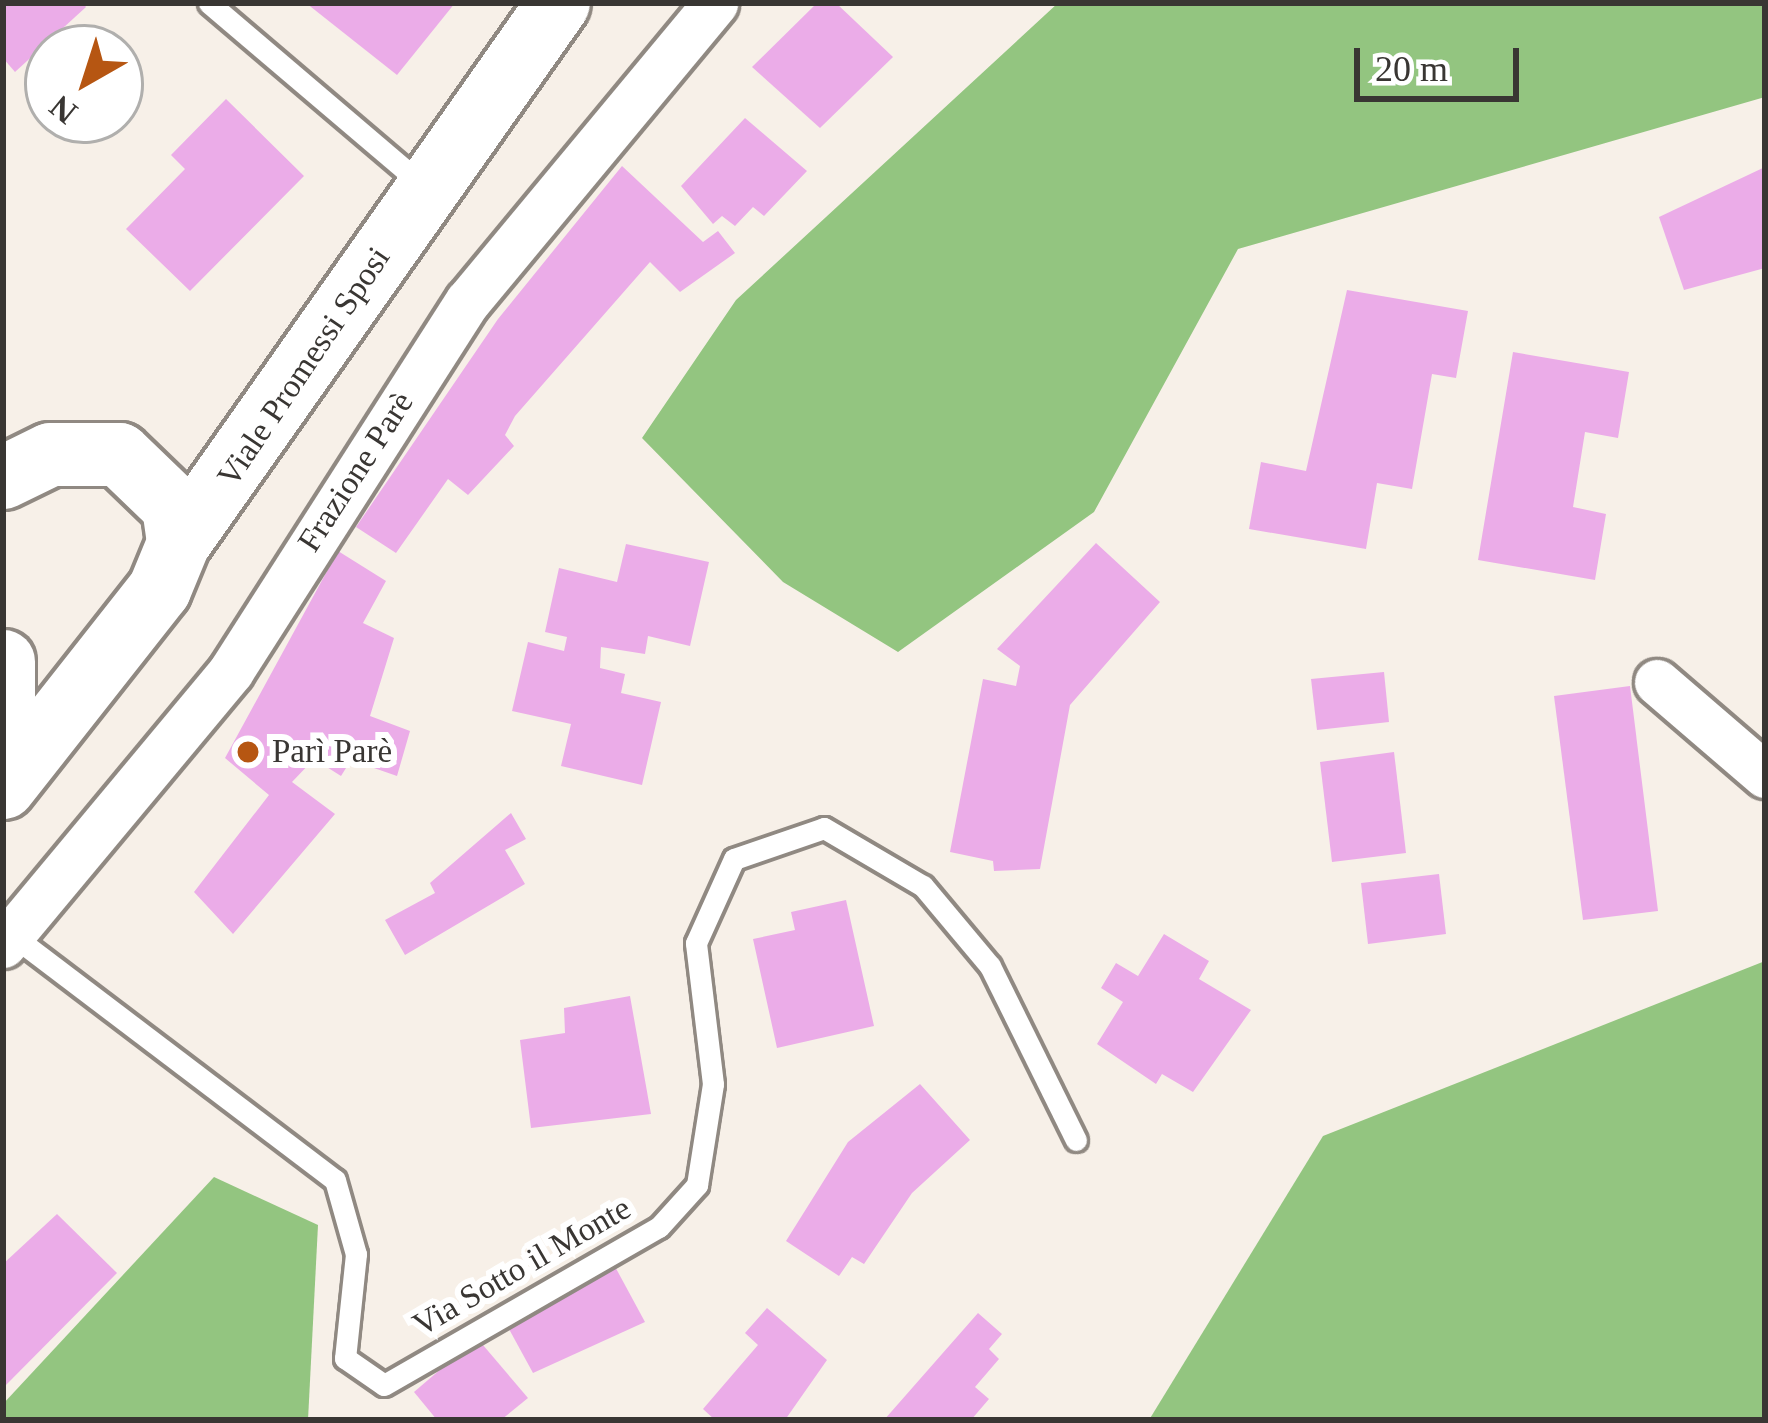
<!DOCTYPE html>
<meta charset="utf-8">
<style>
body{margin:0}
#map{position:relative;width:1768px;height:1423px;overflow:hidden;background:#f7f0e8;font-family:Georgia,serif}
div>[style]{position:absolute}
.forest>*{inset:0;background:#93c580}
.building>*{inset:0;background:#ebace8}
.roads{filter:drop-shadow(3px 0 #908982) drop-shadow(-3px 0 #908982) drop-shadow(0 3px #908982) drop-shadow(0 -3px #908982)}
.service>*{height:21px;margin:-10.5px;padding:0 10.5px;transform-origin:10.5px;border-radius:10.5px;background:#fff}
.minor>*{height:45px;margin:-22.5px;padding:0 22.5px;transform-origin:22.5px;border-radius:22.5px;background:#fff}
.secondary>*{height:63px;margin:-31.5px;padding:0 31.5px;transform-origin:31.5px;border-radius:31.5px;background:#fff}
.dots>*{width:33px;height:33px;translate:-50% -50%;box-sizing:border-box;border:6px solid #fff;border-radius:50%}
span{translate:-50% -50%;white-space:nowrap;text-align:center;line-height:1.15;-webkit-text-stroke:12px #fff;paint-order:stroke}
.street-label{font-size:33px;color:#393633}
.poi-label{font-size:33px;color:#393633}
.left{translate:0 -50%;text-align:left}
.frame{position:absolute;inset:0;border:6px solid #393633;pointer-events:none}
.north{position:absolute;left:24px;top:24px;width:120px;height:120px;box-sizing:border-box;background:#fff;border:3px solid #b0afad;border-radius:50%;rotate:219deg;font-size:33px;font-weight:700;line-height:48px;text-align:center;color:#393633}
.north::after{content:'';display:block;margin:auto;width:42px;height:54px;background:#b65612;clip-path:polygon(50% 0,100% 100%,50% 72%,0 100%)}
.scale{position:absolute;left:1354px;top:48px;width:165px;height:54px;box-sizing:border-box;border:6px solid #393633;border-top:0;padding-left:15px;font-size:36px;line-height:42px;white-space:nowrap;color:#393633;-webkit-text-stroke:9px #fff;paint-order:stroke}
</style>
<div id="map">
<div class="forest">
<div style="clip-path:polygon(1058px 3px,1765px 3px,1765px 97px,1238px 249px,1094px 512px,898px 652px,783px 582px,642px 438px,736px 300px)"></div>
<div style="clip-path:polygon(1765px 961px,1765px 1420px,1149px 1420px,1323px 1136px)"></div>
<div style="clip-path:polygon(214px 1177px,318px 1225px,308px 1420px,3px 1420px,3px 1404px)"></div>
</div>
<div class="building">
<div style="clip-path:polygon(3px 3px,83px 3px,86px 7px,15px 72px,3px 58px)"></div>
<div style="clip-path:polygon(306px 3px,455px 3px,397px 75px)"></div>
<div style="clip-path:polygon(817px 3px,836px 3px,893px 57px,820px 128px,752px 67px)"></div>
<div style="clip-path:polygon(226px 99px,304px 176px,190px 291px,126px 229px,185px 169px,171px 155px)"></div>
<div style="clip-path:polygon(745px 118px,807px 171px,764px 216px,753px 207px,735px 226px,722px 216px,713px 224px,681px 186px)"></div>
<div style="clip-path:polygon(622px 166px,703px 242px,718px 231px,735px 253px,680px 292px,650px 262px,515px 416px,505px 435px,514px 446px,468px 495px,448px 479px,396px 553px,356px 527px,498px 319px)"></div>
<div style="clip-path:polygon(1765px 167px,1765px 268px,1684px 290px,1659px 217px)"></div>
<div style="clip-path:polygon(1347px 290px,1468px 311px,1456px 378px,1432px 374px,1412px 489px,1377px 483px,1366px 549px,1249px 529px,1261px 462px,1306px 471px)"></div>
<div style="clip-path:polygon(1513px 352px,1629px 372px,1618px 438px,1585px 432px,1573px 507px,1606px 514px,1595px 580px,1478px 560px)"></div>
<div style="clip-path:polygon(1096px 543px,1160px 602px,1070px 705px,1040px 869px,994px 871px,993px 861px,950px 852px,983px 679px,1016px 686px,1020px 666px,997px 649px)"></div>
<div style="clip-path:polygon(626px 544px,709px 562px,690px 646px,648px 636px,645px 654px,601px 647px,600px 668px,625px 674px,621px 693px,661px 702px,642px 785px,561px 766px,571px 724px,512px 711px,528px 642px,564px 651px,567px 637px,545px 632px,559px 568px,617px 582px)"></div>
<div style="clip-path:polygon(338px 551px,386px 581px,363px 623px,394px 638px,370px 716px,410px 731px,397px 776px,351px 760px,341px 776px,314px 759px,292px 782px,335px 814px,233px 934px,194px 892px,269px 795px,225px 758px)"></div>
<div style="clip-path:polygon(1384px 672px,1389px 722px,1317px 730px,1311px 679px)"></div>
<div style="clip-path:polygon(1630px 686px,1658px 911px,1583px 920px,1554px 696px)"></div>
<div style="clip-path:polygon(1394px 752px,1406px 853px,1332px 862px,1320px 762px)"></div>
<div style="clip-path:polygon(511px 813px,526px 839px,505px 850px,525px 884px,405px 955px,385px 920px,435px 893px,430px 883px)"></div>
<div style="clip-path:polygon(1439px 874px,1446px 934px,1368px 944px,1361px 883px)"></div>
<div style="clip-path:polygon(846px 900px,874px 1026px,777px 1048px,753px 939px,795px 930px,791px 912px)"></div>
<div style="clip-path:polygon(1164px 934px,1209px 961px,1199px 979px,1251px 1010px,1193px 1092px,1162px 1074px,1156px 1084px,1097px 1044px,1123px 1002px,1101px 988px,1116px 963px,1138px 976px)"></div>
<div style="clip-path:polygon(630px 996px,651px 1114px,531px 1128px,520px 1040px,565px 1033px,564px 1008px)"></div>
<div style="clip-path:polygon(920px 1084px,970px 1140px,912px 1193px,864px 1264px,852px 1257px,839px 1276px,786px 1241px,848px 1142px)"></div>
<div style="clip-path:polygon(57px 1214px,117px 1273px,3px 1388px,3px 1264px)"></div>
<div style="clip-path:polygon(612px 1261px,645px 1322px,533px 1373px,504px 1320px)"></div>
<div style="clip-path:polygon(767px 1308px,827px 1360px,785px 1420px,715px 1420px,703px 1409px,758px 1345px,745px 1333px)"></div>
<div style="clip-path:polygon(978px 1313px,1002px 1334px,989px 1349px,999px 1359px,975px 1387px,989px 1399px,971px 1420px,884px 1420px)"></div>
<div style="clip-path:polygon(477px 1338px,528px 1398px,501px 1420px,437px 1420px,414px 1392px)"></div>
</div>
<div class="roads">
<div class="service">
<div style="left:209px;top:3px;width:284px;rotate:40.4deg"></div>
<div style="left:8px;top:932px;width:410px;rotate:37.2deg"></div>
<div style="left:335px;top:1180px;width:77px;rotate:74.2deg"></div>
<div style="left:356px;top:1254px;width:105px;rotate:96deg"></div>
<div style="left:345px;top:1358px;width:47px;rotate:34.7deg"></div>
<div style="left:384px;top:1385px;width:317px;rotate:-29.9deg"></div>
<div style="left:659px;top:1227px;width:57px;rotate:-47.9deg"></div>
<div style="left:697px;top:1185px;width:102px;rotate:-81deg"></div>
<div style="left:713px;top:1084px;width:142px;rotate:-96.9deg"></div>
<div style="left:696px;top:943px;width:92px;rotate:-65.7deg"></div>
<div style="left:734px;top:859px;width:95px;rotate:-19deg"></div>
<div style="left:824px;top:828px;width:115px;rotate:30.4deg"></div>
<div style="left:923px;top:886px;width:104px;rotate:50.1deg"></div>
<div style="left:990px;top:966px;width:194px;rotate:63.7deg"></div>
</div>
<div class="minor">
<div style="left:1657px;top:682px;width:143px;rotate:40.7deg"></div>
<div style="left:3px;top:945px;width:356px;rotate:-50.2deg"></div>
<div style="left:231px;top:671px;width:439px;rotate:-57.4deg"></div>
<div style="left:468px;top:301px;width:387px;rotate:-50.3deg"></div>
</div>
<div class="secondary">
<div style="left:3px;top:477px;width:52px;rotate:-26.1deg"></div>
<div style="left:50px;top:454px;width:69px"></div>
<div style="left:119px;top:454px;width:75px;rotate:43.9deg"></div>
<div style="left:173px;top:506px;width:37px;rotate:82deg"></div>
<div style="left:178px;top:543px;width:50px;rotate:112.4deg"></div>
<div style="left:159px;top:589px;width:252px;rotate:128.2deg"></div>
<div style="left:178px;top:543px;width:660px;rotate:-54.87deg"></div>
<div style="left:3px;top:661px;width:44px;rotate:90deg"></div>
</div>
</div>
<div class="dots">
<div style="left:248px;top:752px;background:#b65612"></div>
</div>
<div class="street-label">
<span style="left:304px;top:367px;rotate:-56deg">Viale Promessi Sposi</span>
<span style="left:356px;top:472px;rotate:-57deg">Frazione Parè</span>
<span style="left:522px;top:1267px;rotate:-30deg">Via Sotto il Monte</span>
</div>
<div class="poi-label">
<span class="left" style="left:272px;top:752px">Parì Parè</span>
</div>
<div class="frame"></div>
<div class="north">N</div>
<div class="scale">20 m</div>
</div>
